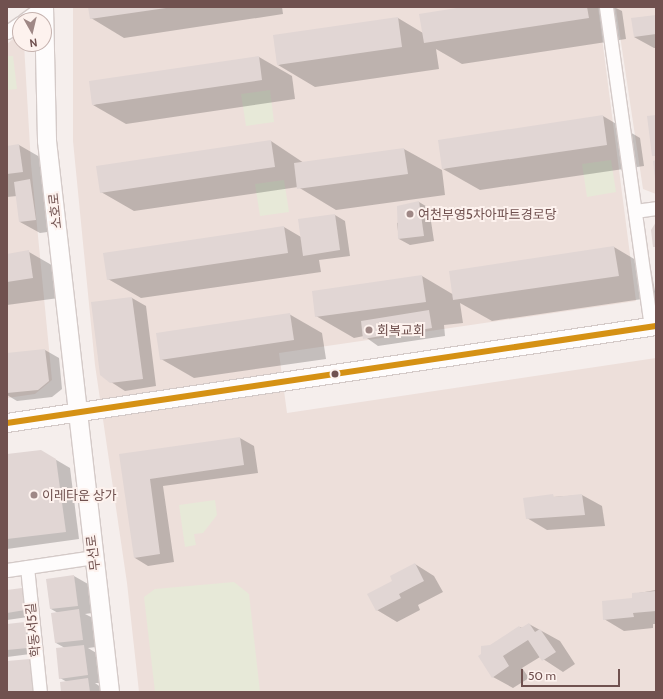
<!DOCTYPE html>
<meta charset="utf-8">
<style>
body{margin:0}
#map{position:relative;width:663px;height:699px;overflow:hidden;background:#f5eeec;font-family:Cabin,"Noto Sans KR",sans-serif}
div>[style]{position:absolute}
.residential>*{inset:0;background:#eddfda}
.green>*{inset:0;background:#e7e9d8}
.shadow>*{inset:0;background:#0003}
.building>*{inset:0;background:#e1d6d4}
.roads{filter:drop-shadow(1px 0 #d4cac8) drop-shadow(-1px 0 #d4cac8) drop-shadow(0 1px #d4cac8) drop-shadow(0 -1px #d4cac8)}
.street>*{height:13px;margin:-6.5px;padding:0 6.5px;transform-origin:6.5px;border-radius:6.5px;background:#fefcfc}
.secondary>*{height:18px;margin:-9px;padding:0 9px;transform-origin:9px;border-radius:9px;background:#fefcfc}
.bus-1>*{height:6px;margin:-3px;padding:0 3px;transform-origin:3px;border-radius:3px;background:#d59114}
.dots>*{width:11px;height:11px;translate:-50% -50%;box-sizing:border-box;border:2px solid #fdf2ee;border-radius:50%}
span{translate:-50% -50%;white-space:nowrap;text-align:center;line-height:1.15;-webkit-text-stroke:4px #fdf2ee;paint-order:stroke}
.street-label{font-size:13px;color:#70514f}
.poi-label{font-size:13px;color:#70514f}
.left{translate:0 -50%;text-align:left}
.frame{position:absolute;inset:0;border:8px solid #70514f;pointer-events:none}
.north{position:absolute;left:12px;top:12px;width:40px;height:40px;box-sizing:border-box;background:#fdf2ee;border:1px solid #c5b2ae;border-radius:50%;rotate:172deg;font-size:11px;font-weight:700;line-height:16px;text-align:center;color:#70514f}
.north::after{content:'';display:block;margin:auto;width:14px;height:18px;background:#9f8886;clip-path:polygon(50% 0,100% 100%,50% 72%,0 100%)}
.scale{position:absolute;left:521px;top:669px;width:99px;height:18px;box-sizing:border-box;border:2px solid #70514f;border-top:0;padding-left:5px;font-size:12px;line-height:14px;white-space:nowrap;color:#70514f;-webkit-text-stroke:3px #fdf2ee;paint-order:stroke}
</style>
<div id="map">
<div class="residential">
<div style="clip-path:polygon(73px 7px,598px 7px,636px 301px,279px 353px,287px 413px,656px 358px,656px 692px,139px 692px,127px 583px,95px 365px,73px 141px)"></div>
<div style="clip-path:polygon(618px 7px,656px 7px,656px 194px,643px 189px,616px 9px)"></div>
<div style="clip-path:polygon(18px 35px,20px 44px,24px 44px,31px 164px,52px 380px,35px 394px,7px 398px,7px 44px)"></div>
</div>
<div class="green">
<div style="clip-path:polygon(7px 56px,13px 56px,17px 89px,7px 90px)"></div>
<div style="clip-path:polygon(270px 90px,274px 122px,246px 126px,241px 94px)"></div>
<div style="clip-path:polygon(611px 160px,616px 192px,587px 197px,582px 164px)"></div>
<div style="clip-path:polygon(284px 180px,289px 212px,260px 216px,255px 184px)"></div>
<div style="clip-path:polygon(215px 500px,217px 515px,203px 533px,194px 534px,196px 545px,185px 547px,179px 505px)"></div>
<div style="clip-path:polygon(234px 582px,249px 594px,260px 692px,155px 692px,144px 597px,155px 589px)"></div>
</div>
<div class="shadow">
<div style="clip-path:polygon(89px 7px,282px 7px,283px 14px,124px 38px,91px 18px)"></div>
<div style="clip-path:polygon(470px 7px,614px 7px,622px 11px,626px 39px,462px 64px,436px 49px,439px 69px,315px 87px,278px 65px,398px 18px,423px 33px)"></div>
<div style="clip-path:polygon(656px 16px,656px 48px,654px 48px,634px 37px)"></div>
<div style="clip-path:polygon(259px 57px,292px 76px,295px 99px,126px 124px,93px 105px)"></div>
<div style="clip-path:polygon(603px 116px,640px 138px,644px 166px,480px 190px,443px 169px)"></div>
<div style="clip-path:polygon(271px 141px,304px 163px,404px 149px,442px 170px,445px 195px,336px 210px,298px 187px,134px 211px,101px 192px)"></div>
<div style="clip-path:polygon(19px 145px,52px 164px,55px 231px,40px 233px,20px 222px,17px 196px,7px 197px,7px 147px)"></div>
<div style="clip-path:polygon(419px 202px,429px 208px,434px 241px,410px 245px,399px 239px,397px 223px,401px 222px)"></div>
<div style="clip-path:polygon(335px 215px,345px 221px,350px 256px,319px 260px,321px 272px,141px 298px,108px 279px,284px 227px,301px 237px)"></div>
<div style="clip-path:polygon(614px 247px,651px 269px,656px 297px,492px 321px,460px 303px,463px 323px,444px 325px,445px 336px,378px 346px,364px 336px,354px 338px,316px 316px,422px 276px,454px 295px)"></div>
<div style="clip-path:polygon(29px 252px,62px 271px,66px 297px,7px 305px,7px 255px)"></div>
<div style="clip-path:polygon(132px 298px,146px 306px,156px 386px,125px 391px,111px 382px)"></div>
<div style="clip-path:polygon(289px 314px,322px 333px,326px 359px,194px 378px,161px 359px)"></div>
<div style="clip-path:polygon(45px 350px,59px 358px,62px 389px,52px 397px,17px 401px,7px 395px,7px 354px)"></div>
<div style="clip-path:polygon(240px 438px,254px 446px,258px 473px,163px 486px,174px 562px,148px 566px,135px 558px,120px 455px)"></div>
<div style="clip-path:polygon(41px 451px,70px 468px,79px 539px,7px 549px,7px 455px)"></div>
<div style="clip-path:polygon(582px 495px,602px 506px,605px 526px,547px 530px,527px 518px,524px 499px)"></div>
<div style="clip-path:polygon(415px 564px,434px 576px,443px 592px,418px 605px,420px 610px,397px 622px,377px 610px,394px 581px)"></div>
<div style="clip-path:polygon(74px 576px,88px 584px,92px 613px,85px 614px,93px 618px,96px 647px,88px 648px,98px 654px,101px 683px,95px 683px,102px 688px,102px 692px,62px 692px,67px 682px,60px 678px,65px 648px,56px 643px,58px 613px,51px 609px)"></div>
<div style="clip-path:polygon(22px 589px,32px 595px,35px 616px,7px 620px,7px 591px)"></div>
<div style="clip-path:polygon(656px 590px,656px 624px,653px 624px,653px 628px,624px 631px,604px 619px,633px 599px,633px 594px)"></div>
<div style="clip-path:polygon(25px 623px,35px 629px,38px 653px,7px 657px,7px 625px)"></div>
<div style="clip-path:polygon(529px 624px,560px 641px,575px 664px,563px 672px,540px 657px,522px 668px,529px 678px,513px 688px,493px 677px,490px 646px,520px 627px,522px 628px)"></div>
</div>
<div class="building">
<div style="clip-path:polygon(88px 7px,166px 7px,166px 8px,90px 19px)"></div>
<div style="clip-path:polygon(463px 7px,587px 7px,589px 18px,424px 43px,419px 14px)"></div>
<div style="clip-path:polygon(656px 15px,656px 34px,634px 37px,631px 18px)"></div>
<div style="clip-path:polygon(398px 17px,402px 47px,277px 65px,273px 35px)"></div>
<div style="clip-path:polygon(259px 56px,262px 80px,92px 105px,89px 81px)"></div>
<div style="clip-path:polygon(603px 115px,607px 145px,442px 169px,438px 140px)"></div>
<div style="clip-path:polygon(656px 115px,656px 156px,652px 156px,647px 116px)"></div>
<div style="clip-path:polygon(271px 140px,275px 167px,100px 193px,96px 166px)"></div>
<div style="clip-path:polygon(19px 144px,23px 172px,7px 174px,7px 146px)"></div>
<div style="clip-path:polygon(404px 148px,408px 174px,297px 189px,294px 163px)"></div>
<div style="clip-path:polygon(656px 160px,656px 179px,655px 179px,653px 161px)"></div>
<div style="clip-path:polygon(30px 179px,36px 220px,19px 222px,14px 182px)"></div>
<div style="clip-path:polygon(419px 201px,424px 236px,398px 239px,397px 206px)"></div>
<div style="clip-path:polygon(335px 214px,340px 250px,303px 256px,298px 219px)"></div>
<div style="clip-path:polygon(656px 222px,656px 247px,653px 247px,651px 230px)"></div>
<div style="clip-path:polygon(284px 226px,288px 253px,107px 280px,103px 253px)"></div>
<div style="clip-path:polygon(614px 246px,619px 276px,453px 300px,449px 271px)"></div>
<div style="clip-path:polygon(29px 250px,33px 278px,7px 282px,7px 254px)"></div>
<div style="clip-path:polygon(422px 275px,426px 302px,315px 317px,312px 291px)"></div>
<div style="clip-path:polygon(132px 297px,143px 379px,110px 383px,100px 375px,91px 302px)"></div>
<div style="clip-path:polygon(429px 310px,432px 328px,363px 339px,361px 321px)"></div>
<div style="clip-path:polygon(290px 313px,294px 340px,160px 360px,156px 333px)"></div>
<div style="clip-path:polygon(45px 349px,49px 381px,38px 390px,7px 393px,7px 353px)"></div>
<div style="clip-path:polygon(240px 437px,244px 465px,150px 479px,160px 554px,134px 558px,119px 454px)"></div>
<div style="clip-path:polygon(41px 450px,56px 459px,66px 532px,7px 539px,7px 454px)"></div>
<div style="clip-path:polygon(553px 494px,554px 497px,582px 494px,585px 515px,526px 519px,523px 498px)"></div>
<div style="clip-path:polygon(415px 563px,424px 581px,399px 594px,401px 598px,376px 611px,367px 594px,392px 581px,390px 576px)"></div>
<div style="clip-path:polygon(74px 575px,78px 606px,50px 609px,46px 579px)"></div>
<div style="clip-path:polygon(22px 588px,25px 610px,7px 613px,7px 590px)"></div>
<div style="clip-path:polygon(656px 591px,656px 611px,633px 613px,634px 617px,603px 620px,602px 601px,632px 598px,632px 593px)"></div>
<div style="clip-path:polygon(79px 609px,83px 640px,55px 643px,51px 613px)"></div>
<div style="clip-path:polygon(25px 622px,28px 648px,7px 650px,7px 624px)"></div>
<div style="clip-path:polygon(529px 623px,535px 632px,540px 629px,556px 652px,542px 661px,528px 640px,503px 656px,509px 666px,492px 678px,478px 656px,481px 654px,481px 646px,490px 645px,519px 626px,521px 628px)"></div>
<div style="clip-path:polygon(84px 645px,88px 675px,59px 679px,56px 648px)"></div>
<div style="clip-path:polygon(30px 659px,34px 692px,7px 692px,7px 661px)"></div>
<div style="clip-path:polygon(88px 678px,90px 692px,61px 692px,60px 682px)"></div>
</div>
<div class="roads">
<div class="street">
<div style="left:606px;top:7px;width:322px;rotate:82deg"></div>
<div style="left:24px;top:20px;width:22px;rotate:-36deg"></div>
<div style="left:7px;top:32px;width:16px;rotate:-35deg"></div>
<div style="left:635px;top:211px;width:21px;rotate:-8deg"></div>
<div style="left:27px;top:567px;width:126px;rotate:84.1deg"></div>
<div style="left:7px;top:570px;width:88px;rotate:-8.5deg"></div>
</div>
<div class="secondary">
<div style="left:44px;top:7px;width:134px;rotate:88.7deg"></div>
<div style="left:47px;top:141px;width:555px;rotate:83.48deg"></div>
<div style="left:7px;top:423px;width:656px;rotate:-8.5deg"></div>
</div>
</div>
<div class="bus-1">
<div style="left:7px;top:423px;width:656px;rotate:-8.5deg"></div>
</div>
<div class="dots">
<div style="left:410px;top:214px;background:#9f8886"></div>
<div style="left:369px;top:330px;background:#9f8886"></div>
<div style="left:335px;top:374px;background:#70514f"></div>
<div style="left:34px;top:495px;background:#9f8886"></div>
</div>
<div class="street-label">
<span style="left:55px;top:211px;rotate:-96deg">소호로</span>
<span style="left:93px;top:553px;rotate:-97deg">무선로</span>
<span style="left:33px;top:630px;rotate:-96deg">학동서5길</span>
</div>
<div class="poi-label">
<span class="left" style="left:418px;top:214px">여천부영5차아파트경로당</span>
<span class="left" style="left:377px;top:330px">회복교회</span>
<span class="left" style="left:42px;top:495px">이레타운 상가</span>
</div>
<div class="frame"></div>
<div class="north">N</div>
<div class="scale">50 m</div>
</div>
